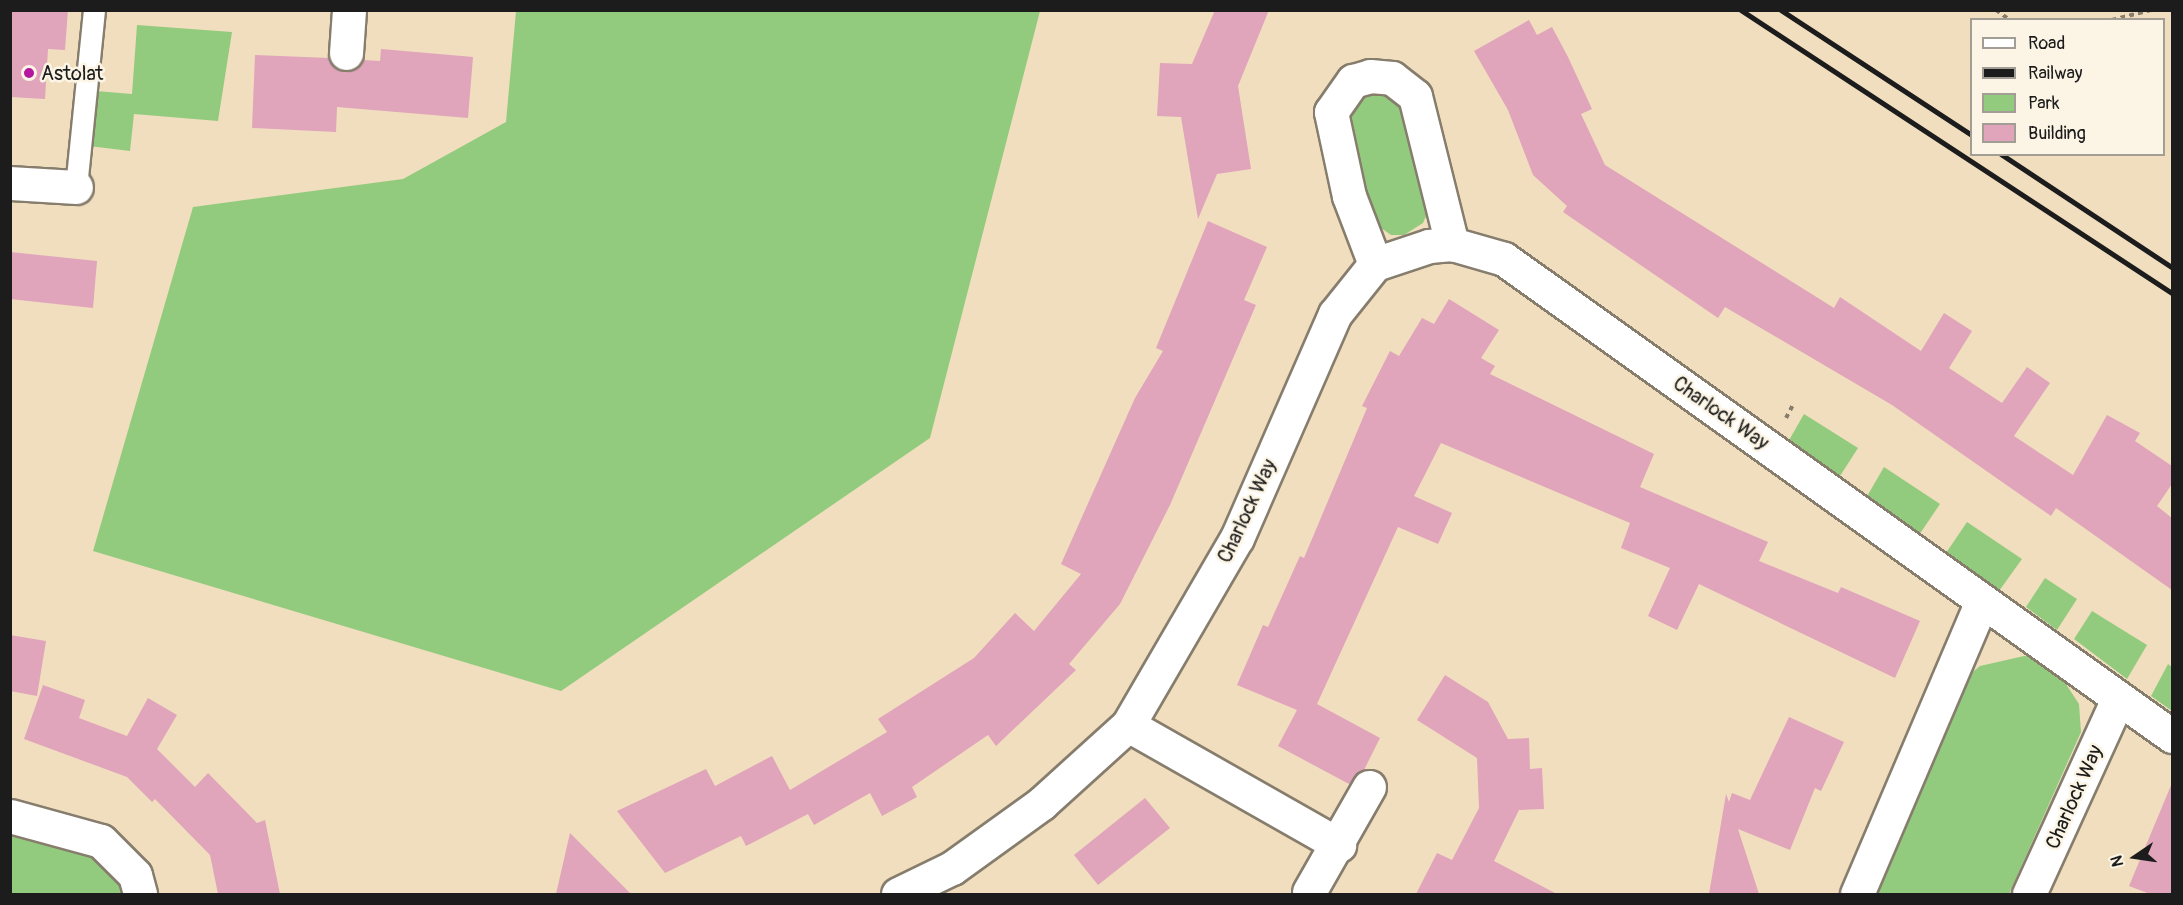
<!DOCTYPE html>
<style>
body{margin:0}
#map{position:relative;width:2183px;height:905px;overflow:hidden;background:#f1debe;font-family:Pangolin,sans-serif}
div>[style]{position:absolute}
.green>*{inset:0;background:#93cb7e}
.building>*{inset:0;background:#e0a4bb}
.path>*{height:4px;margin-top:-2px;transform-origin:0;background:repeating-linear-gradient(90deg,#867d6d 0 4.5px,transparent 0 9px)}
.roads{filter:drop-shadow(2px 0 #867d6d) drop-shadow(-2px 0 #867d6d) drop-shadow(0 2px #867d6d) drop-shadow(0 -2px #867d6d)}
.service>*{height:21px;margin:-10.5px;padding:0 10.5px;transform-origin:10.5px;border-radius:10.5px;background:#fff}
.minor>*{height:33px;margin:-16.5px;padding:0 16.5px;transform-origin:16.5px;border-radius:16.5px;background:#fff}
.rail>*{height:4.5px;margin:-2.25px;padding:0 2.25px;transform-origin:2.25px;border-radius:2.25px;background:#1c1c1c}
.dots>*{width:16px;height:16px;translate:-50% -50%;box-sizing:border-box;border:3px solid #fcf5e5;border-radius:50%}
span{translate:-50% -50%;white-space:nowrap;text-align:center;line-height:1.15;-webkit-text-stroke:5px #fcf5e5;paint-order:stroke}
.poi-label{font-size:20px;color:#1c1c1c}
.left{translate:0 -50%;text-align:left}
.street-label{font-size:20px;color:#1c1c1c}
.frame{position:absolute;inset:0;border:12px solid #1c1c1c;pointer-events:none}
.legend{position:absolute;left:1970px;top:18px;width:195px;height:138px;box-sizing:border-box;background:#fcf5e5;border:2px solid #a29e95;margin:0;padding:8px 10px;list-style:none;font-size:18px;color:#1c1c1c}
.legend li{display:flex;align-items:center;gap:12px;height:30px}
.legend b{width:30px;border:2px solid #a29e95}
.north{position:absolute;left:2105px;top:827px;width:60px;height:60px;-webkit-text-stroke:4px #fcf5e5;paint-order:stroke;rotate:257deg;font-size:16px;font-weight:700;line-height:24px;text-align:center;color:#1c1c1c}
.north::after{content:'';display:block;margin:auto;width:21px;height:27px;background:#1c1c1c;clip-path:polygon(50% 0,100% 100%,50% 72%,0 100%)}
</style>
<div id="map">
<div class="green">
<div style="clip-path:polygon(516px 11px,1040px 11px,930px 438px,561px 691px,93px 551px,193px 207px,403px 179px,506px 122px)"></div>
<div style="clip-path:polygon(137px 25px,232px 32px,218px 121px,134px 114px,130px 151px,89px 146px,96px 91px,132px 94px)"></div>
<div style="clip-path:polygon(1365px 91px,1401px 96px,1431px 205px,1423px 223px,1404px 235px,1391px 235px,1371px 221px,1344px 114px)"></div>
<div style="clip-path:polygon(1804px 414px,1858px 448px,1840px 476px,1788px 442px)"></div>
<div style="clip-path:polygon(1884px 467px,1940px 504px,1919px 535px,1866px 498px)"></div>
<div style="clip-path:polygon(1967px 522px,2022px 559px,1999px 591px,1946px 553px)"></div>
<div style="clip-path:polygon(2045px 578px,2077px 599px,2057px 630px,2026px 607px)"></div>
<div style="clip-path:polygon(2092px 611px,2147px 645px,2127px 679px,2074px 639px)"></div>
<div style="clip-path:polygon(2024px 656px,2037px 657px,2060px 675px,2079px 704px,2081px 732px,2009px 894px,1868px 894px,1963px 680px,1980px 666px)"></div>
<div style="clip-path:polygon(2168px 664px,2172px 667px,2172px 711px,2151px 696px)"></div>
<div style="clip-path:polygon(10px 830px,99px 858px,124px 883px,127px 894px,11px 894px)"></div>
</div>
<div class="building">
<div style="clip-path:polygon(10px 10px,68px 10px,65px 50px,48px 49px,45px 99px,11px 97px)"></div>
<div style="clip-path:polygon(1215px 10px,1269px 10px,1238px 86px,1251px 169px,1217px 174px,1198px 219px,1181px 117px,1157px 116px,1160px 63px,1192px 64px)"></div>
<div style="clip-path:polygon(1529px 20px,1537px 35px,1552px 27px,1568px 57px,1592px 109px,1581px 114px,1605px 165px,1834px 308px,1840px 297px,1921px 351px,1944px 313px,1972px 331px,1949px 368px,2002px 403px,2027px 367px,2050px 383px,2014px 436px,2073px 475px,2107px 415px,2140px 433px,2135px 441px,2172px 466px,2172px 484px,2157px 506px,2172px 518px,2172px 590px,2056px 508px,2051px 516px,1892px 405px,1725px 307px,1718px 318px,1563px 212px,1567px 206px,1533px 175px,1508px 110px,1474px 51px)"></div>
<div style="clip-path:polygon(381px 49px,473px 57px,468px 118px,337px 107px,336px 132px,252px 128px,255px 55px,329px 58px,345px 72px,363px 60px,380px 61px)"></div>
<div style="clip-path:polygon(1208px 221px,1267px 247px,1244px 300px,1256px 305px,1170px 505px,1120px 604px,1069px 664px,1076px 670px,996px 746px,988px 735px,912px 787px,917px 797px,882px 816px,870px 793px,814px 825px,808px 814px,746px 846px,741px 836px,665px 873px,617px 811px,706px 769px,715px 786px,772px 756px,790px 790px,887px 732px,878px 719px,974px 658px,1015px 613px,1034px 631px,1081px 574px,1061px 564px,1135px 398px,1163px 351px,1156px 348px)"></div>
<div style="clip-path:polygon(10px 252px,97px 261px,93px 308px,10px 299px)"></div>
<div style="clip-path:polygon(1449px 299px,1499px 330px,1481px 358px,1495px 366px,1490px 374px,1654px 454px,1640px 487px,1768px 542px,1759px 561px,1838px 593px,1841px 587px,1920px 621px,1895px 678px,1699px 584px,1677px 630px,1648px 616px,1670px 568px,1621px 548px,1630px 523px,1441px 443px,1414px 496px,1452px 513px,1438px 544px,1398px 527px,1317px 704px,1380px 738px,1364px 770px,1349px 784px,1278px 746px,1297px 710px,1237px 685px,1263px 625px,1268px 627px,1300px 556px,1304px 558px,1367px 408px,1362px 406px,1390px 351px,1399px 356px,1422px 318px,1434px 324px)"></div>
<div style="clip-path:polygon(10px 635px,46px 641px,37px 696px,10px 691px)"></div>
<div style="clip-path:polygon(1445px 675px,1488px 702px,1508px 739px,1529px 738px,1530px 769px,1542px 768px,1544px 809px,1519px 810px,1494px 861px,1557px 894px,1416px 894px,1437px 853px,1452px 860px,1479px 808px,1477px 758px,1417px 720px)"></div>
<div style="clip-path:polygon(43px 685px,85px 700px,79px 718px,127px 736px,148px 698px,177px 715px,157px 749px,195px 787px,208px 773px,257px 823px,265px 820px,280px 894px,218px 894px,210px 855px,155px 799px,152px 802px,127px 777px,24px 739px)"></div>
<div style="clip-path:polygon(1789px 717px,1844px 742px,1821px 791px,1815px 788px,1790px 850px,1738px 829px,1759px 894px,1709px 894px,1726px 794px,1729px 802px,1732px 793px,1750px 800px)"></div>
<div style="clip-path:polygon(2172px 783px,2172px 894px,2150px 894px,2129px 886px)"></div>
<div style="clip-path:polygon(1145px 798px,1170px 828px,1098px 885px,1074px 855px)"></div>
<div style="clip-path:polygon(570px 833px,631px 894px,556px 894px)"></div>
</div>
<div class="path">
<div style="left:1996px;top:10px;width:17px;rotate:36deg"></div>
<div style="left:2112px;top:20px;width:40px;rotate:-14.4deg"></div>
<div style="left:1786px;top:418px;width:17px;rotate:-62deg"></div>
</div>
<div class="roads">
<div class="service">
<div style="left:76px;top:187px;width:178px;rotate:-84.2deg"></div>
</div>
<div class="minor">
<div style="left:346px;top:53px;width:43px;rotate:-86deg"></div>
<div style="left:10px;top:183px;width:66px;rotate:3.5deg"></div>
<div style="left:1375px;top:264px;width:73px;rotate:-110.9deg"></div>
<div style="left:1349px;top:196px;width:86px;rotate:-102.1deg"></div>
<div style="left:1331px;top:112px;width:38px;rotate:-55deg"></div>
<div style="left:1353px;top:81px;width:18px;rotate:-16deg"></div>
<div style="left:1370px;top:76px;width:22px;rotate:5deg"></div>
<div style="left:1392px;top:78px;width:29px;rotate:38deg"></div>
<div style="left:1415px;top:96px;width:153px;rotate:76deg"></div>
<div style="left:1128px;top:725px;width:243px;rotate:29.6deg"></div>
<div style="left:10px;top:816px;width:94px;rotate:15.4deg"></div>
<div style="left:101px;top:841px;width:48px;rotate:45deg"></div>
<div style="left:135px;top:875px;width:20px;rotate:75deg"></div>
<div style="left:1309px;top:892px;width:121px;rotate:-60.3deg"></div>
<div style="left:898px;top:894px;width:60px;rotate:-25.7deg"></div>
<div style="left:952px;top:868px;width:111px;rotate:-35.8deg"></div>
<div style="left:1042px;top:803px;width:116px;rotate:-42.2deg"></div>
<div style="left:1128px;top:725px;width:216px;rotate:-59.8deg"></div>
<div style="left:1237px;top:538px;width:244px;rotate:-66.4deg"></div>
<div style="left:1335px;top:314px;width:64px;rotate:-51.3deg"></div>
<div style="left:1375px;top:264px;width:57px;rotate:-18.4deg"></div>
<div style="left:1429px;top:246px;width:23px;rotate:-5deg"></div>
<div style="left:1452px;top:244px;width:54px;rotate:16.1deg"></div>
<div style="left:1504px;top:259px;width:821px;rotate:35.53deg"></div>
<div style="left:1857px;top:894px;width:316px;rotate:-66.9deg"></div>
<div style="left:2029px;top:894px;width:214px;rotate:-65.5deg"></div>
</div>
</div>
<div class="rail">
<div style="left:1741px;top:10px;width:516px;rotate:33.29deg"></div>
<div style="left:1781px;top:10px;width:228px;rotate:33.2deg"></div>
<div style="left:2001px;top:154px;width:205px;rotate:33.5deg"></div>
</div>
<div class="dots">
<div style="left:29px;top:73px;background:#b5179e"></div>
</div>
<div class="poi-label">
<span class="left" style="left:41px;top:73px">Astolat</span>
</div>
<div class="street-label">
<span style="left:1721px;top:413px;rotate:35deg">Charlock Way</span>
<span style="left:1247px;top:511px;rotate:-65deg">Charlock Way</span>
<span style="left:2074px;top:797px;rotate:-66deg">Charlock Way</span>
</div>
<div class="frame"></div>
<ul class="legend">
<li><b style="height:8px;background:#fff"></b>Road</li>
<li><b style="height:8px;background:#1c1c1c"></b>Railway</li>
<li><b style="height:16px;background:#93cb7e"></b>Park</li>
<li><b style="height:16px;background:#e0a4bb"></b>Building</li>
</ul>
<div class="north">N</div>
</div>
